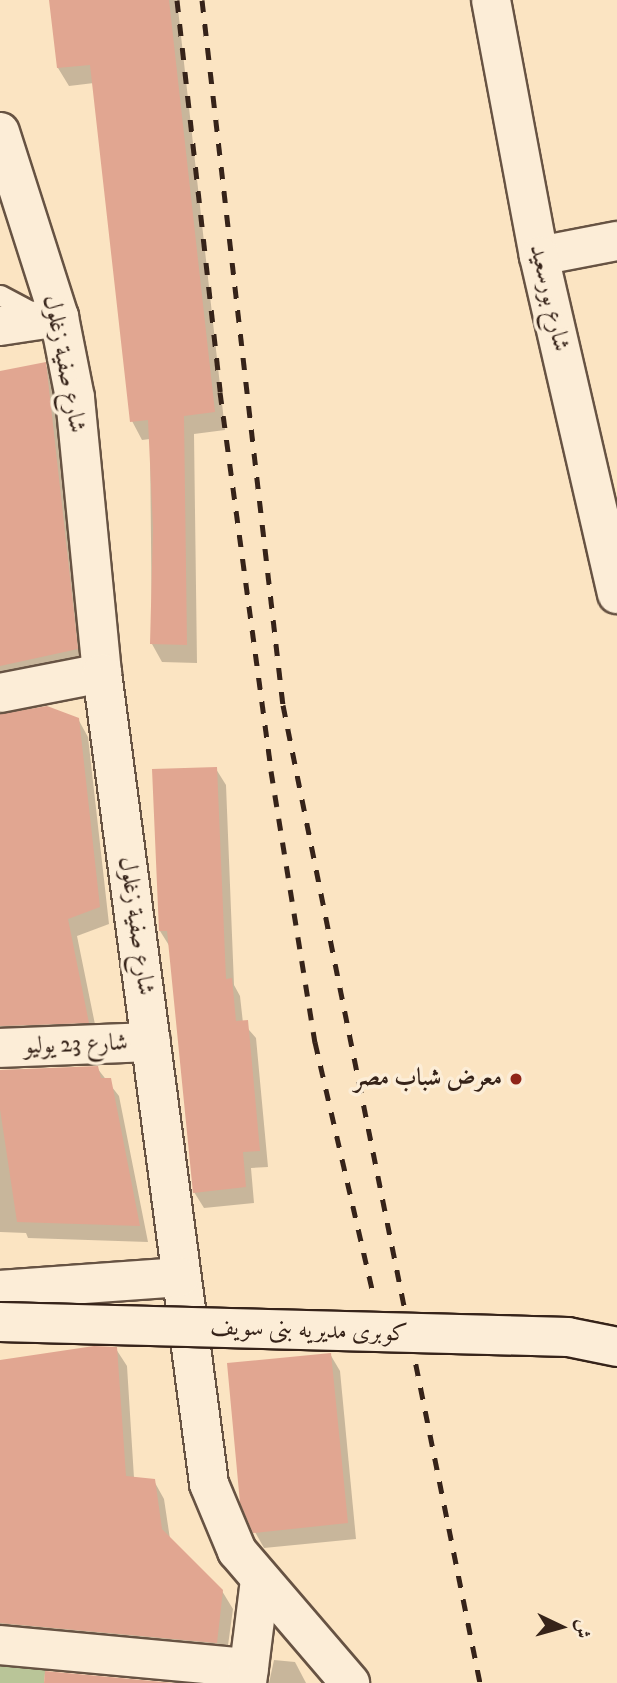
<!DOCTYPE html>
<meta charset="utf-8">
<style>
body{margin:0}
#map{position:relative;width:617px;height:1683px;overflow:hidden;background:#fbe4c2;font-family:"IM FELL DW Pica",Amiri,serif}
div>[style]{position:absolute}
.green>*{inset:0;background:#b9c598}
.shadow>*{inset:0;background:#0003}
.building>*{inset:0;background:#e1a691}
.roads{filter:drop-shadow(2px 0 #675343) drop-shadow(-2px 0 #675343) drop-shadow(0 2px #675343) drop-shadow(0 -2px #675343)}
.service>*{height:19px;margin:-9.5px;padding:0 9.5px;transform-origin:9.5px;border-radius:9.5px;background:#fcedd7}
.minor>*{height:38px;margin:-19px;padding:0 19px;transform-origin:19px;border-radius:19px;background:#fcedd7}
.tertiary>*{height:38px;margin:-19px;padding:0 19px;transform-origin:19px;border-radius:19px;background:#fcedd7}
.secondary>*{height:38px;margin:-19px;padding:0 19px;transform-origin:19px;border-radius:19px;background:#fcedd7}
.rail>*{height:5px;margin-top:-2.5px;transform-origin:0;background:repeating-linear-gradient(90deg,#362319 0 12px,transparent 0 24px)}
.bridges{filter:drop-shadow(2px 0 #362319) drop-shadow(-2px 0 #362319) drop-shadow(0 2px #362319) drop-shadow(0 -2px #362319)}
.secondary-bridge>*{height:38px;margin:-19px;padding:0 19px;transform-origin:19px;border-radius:19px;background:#fcedd7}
.dots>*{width:19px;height:19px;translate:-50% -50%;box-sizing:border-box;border:4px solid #fcedd7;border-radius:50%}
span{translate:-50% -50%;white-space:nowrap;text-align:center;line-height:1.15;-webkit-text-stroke:7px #fcedd7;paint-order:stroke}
.street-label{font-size:24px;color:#362319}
.poi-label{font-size:24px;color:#362319;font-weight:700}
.right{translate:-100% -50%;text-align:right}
.north{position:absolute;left:526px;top:1592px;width:70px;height:70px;-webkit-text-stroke:5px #fcedd7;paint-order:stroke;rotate:95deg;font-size:19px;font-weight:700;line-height:28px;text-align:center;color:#362319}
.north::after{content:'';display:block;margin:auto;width:24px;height:32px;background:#362319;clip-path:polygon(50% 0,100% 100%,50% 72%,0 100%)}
</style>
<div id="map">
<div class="green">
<div style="clip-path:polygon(0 1659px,46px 1664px,44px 1683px,0 1683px)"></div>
</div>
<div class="shadow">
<div style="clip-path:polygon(51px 0,177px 0,225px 430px,194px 434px,197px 663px,162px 662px,152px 644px,150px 439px,142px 440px,132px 421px,94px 83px,69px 86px,58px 68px)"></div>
<div style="clip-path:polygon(45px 364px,55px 382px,86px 666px,0 685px,0 373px)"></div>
<div style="clip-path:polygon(0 714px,78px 719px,88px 737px,109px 924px,77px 936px,98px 1039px,0 1046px)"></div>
<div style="clip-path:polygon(216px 769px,226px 785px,234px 985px,240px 996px,243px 1023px,256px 1038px,268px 1167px,251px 1168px,254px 1203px,204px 1208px,194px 1192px,170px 947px,160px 931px)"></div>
<div style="clip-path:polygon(97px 1068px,119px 1096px,148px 1242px,28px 1238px,26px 1233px,0 1232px,0 1070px)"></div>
<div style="clip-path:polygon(116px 1349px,127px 1366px,134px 1478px,154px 1481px,164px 1499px,170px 1539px,222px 1591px,233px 1609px,226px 1660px,0 1643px,0 1362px)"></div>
<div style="clip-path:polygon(330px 1354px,340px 1371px,356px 1539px,264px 1548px,255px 1532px)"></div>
<div style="clip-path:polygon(274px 1660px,295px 1662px,306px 1683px,269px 1683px)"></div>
</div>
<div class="building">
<div style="clip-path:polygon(49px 0,169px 0,215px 412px,184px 416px,187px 645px,150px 644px,153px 528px,148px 420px,130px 422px,90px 65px,57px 68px)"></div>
<div style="clip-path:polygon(46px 362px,78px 649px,0 666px,0 371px)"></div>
<div style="clip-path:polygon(47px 706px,79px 718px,100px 907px,68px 919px,89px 1023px,0 1026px,0 714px)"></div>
<div style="clip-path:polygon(217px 767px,226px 979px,232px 978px,236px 1021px,248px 1020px,260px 1151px,243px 1152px,246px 1187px,193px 1193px,167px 931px,159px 931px,152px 769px)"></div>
<div style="clip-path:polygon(98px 1066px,101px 1078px,111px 1078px,140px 1226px,17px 1222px,0 1109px,0 1070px)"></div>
<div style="clip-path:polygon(94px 1346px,117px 1347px,126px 1476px,155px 1479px,162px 1529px,223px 1590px,217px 1643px,0 1623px,0 1360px)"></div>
<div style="clip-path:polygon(331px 1353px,348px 1523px,253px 1533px,240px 1503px,227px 1363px)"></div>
<div style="clip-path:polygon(45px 1671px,174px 1683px,44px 1683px)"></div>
</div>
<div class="roads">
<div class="service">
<div style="left:0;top:295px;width:41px;rotate:27.8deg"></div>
</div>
<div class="minor">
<div style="left:539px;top:256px;width:79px;rotate:-10.9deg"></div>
<div style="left:0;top:326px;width:60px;rotate:-8.7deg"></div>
<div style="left:0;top:693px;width:104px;rotate:-11.1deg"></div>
<div style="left:0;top:1048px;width:151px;rotate:-2.3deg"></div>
<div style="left:0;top:1645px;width:250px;rotate:5.3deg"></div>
<div style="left:247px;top:1683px;width:104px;rotate:-82.8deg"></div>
</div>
<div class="tertiary">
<div style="left:0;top:132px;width:194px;rotate:72.3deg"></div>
<div style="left:59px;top:317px;width:83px;rotate:78.8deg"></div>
<div style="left:75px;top:398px;width:276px;rotate:84.4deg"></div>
<div style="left:102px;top:673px;width:818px;rotate:82.48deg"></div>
<div style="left:209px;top:1484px;width:73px;rotate:67.3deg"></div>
<div style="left:237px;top:1551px;width:174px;rotate:49.4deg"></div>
<div style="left:0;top:1290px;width:180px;rotate:-4.1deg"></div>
</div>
<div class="secondary">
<div style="left:491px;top:0;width:260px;rotate:79.4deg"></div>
<div style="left:539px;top:256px;width:347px;rotate:77deg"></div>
</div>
</div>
<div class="rail">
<div style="left:177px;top:0;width:394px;rotate:83.7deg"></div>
<div style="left:220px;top:392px;width:382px;rotate:82.3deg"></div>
<div style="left:271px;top:771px;width:275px;rotate:80.8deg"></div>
<div style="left:315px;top:1042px;width:262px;rotate:77deg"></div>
<div style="left:202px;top:0;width:710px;rotate:83.45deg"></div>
<div style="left:283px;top:705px;width:998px;rotate:78.61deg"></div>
</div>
<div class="bridges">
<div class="secondary-bridge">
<div style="left:0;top:1322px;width:568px;rotate:1.51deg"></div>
<div style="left:568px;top:1337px;width:50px;rotate:11.5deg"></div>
</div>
</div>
<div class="dots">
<div style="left:516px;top:1079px;background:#8f2418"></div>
</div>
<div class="street-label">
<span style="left:549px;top:298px;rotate:77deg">شارع بورسعيد</span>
<span style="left:64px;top:364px;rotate:79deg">شارع صفية زغلول</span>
<span style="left:136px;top:926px;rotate:82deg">شارع صفية زغلول</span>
<span style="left:76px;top:1045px;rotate:-2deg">شارع 23 يوليو</span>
<span style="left:309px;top:1331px;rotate:2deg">كوبرى مديريه بنى سويف</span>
</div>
<div class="poi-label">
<span class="right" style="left:502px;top:1079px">معرض شباب مصر</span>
</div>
<div class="north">ش</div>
</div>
